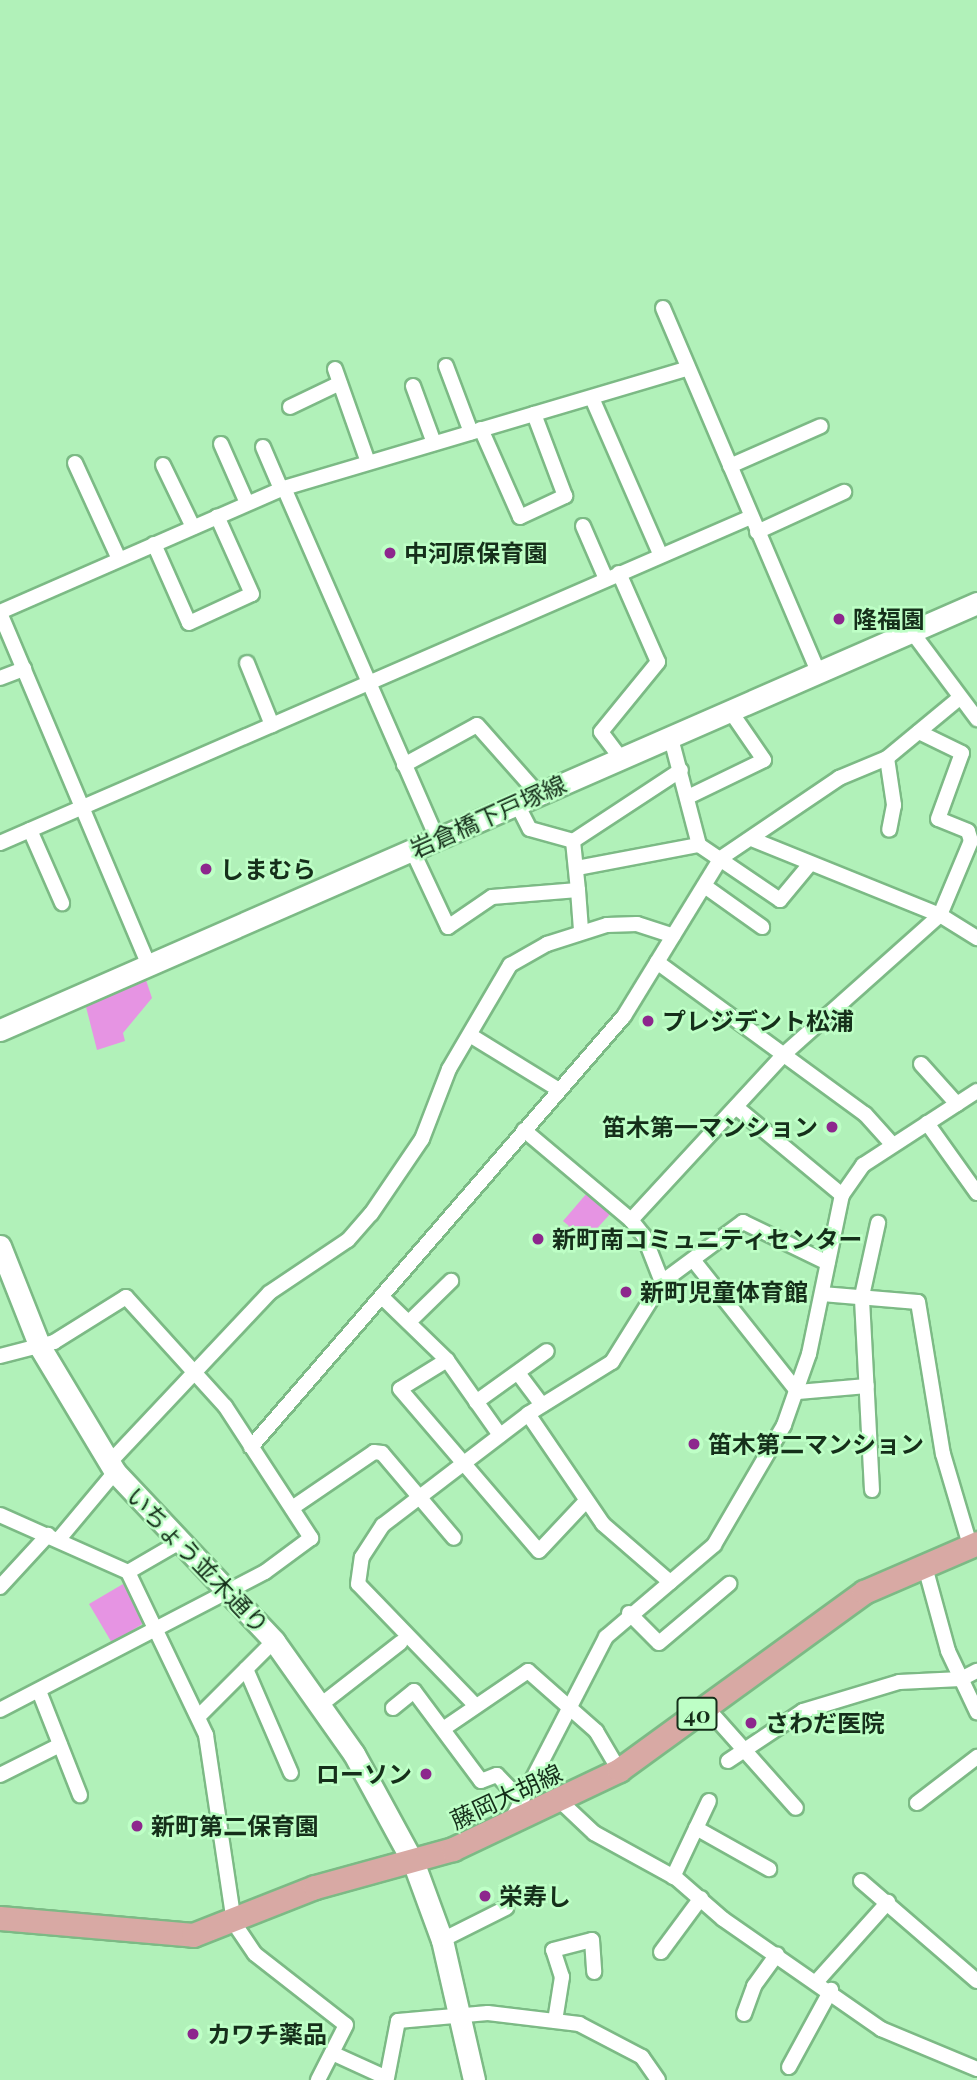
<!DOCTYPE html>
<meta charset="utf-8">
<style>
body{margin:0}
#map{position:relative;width:977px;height:2080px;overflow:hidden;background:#b1f1b9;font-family:"Playfair Display","Noto Sans JP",serif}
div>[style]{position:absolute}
.green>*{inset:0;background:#e694e3}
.roads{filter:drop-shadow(2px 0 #7cba85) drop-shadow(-2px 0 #7cba85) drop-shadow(0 2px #7cba85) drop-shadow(0 -2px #7cba85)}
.street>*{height:14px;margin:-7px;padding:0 7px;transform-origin:7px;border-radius:7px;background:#fff}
.secondary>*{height:21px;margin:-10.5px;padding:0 10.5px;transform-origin:10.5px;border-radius:10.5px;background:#fff}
.primary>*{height:23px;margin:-11.5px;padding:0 11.5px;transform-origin:11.5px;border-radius:11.5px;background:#d8a9a4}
.dots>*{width:19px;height:19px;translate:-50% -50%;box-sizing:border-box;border:4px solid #beffc6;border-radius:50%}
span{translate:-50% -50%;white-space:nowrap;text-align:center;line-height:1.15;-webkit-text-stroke:5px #beffc6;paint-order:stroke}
.shield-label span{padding:2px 5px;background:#beffc6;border:2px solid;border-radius:5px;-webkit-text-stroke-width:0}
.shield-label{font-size:23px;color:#152f1a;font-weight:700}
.poi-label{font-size:24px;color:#152f1a;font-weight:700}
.left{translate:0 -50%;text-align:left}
.right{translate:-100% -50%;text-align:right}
.street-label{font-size:24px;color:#152f1a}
</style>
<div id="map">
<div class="green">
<div style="clip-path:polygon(145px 977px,152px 998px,123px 1033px,125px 1041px,97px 1050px,85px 1003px)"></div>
<div style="clip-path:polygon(587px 1193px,611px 1213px,580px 1247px,560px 1238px,569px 1226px,563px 1221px)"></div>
<div style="clip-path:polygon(123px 1584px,144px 1623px,112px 1643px,89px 1604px)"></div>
</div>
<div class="roads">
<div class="street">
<div style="left:663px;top:308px;width:397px;rotate:66.9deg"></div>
<div style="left:446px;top:366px;width:71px;rotate:69.3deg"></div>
<div style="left:335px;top:369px;width:99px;rotate:70.5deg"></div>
<div style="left:413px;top:386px;width:61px;rotate:69.8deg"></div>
<div style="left:592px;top:398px;width:170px;rotate:66.4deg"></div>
<div style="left:290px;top:407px;width:55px;rotate:-25.6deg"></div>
<div style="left:481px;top:429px;width:96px;rotate:66.1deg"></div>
<div style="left:520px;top:517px;width:50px;rotate:-25deg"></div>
<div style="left:565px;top:496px;width:88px;rotate:-110.7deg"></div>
<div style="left:221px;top:444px;width:64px;rotate:66.2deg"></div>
<div style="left:263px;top:447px;width:46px;rotate:66.8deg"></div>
<div style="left:75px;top:463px;width:106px;rotate:65.4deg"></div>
<div style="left:163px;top:465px;width:69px;rotate:64.2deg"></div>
<div style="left:730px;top:466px;width:99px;rotate:-23.7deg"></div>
<div style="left:284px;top:488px;width:383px;rotate:66.4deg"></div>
<div style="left:583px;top:526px;width:58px;rotate:66.5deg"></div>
<div style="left:757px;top:532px;width:96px;rotate:-24.7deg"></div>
<div style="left:154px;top:544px;width:86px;rotate:66.1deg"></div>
<div style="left:189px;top:623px;width:69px;rotate:-24.7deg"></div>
<div style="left:252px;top:594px;width:85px;rotate:-114.2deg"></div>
<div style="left:619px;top:573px;width:97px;rotate:66.3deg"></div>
<div style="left:658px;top:662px;width:90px;rotate:129.2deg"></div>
<div style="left:601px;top:732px;width:34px;rotate:53deg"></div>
<div style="left:0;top:612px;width:310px;rotate:-23.6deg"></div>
<div style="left:284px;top:488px;width:420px;rotate:-16.5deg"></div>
<div style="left:0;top:613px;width:382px;rotate:67.1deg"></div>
<div style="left:912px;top:632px;width:109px;rotate:53.2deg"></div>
<div style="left:247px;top:663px;width:67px;rotate:68deg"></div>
<div style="left:0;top:678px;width:26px;rotate:-21deg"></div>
<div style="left:887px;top:758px;width:48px;rotate:81.5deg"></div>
<div style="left:894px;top:805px;width:25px;rotate:101deg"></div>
<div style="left:404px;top:765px;width:83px;rotate:-28.7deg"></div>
<div style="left:477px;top:725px;width:92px;rotate:48.5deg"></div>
<div style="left:690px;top:796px;width:82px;rotate:-25.9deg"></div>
<div style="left:764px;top:760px;width:58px;rotate:-124.5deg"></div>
<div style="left:517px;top:804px;width:28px;rotate:63deg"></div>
<div style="left:530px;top:829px;width:45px;rotate:15.6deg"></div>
<div style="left:573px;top:841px;width:49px;rotate:84.2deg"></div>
<div style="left:30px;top:830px;width:80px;rotate:66.3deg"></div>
<div style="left:754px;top:840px;width:201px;rotate:22deg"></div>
<div style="left:940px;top:915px;width:44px;rotate:31.9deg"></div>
<div style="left:573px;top:841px;width:129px;rotate:-33.3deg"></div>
<div style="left:0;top:843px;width:819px;rotate:-23.47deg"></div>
<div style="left:699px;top:845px;width:98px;rotate:34.2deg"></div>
<div style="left:780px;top:900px;width:47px;rotate:-50.2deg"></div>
<div style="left:412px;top:850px;width:85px;rotate:64.9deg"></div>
<div style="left:448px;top:927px;width:53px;rotate:-34.3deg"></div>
<div style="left:492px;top:897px;width:86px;rotate:-4.7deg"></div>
<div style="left:578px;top:890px;width:40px;rotate:85.7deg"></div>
<div style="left:577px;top:868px;width:124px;rotate:-10.7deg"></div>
<div style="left:699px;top:845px;width:111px;rotate:-104.7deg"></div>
<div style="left:706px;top:887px;width:69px;rotate:35.5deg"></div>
<div style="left:657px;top:962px;width:258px;rotate:36.2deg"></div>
<div style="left:865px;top:1114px;width:40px;rotate:48deg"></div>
<div style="left:473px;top:1037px;width:101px;rotate:31.6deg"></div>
<div style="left:921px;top:1064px;width:54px;rotate:48deg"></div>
<div style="left:736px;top:1107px;width:138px;rotate:39.7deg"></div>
<div style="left:927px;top:1123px;width:86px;rotate:54.5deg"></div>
<div style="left:524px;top:1130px;width:140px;rotate:40.1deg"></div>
<div style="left:631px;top:1220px;width:21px;rotate:51deg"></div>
<div style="left:644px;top:1236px;width:49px;rotate:68.6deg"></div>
<div style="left:631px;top:1220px;width:224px;rotate:-47.3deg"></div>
<div style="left:783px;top:1055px;width:210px;rotate:-41.7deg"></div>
<div style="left:940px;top:915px;width:80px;rotate:-67.3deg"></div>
<div style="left:971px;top:841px;width:10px;rotate:-107deg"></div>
<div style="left:968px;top:831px;width:32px;rotate:-158deg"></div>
<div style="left:938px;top:819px;width:70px;rotate:-70deg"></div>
<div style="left:962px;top:753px;width:48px;rotate:-154deg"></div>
<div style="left:694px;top:1261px;width:167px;rotate:51.6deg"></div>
<div style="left:798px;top:1392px;width:69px;rotate:-5deg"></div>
<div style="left:822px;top:1294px;width:96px;rotate:4.8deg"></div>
<div style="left:918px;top:1302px;width:154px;rotate:80.7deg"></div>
<div style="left:943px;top:1454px;width:95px;rotate:73.5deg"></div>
<div style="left:382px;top:1297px;width:91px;rotate:44.1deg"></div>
<div style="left:447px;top:1360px;width:92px;rotate:54.8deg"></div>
<div style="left:409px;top:1322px;width:59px;rotate:-44.3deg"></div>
<div style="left:0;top:1356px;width:56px;rotate:-14.5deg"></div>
<div style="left:54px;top:1342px;width:85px;rotate:-32deg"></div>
<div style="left:126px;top:1297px;width:147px;rotate:47.8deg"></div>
<div style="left:225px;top:1406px;width:158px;rotate:56.9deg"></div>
<div style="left:311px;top:1538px;width:57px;rotate:143.5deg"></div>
<div style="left:265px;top:1572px;width:299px;rotate:152.5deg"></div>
<div style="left:447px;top:1360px;width:55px;rotate:148.3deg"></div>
<div style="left:400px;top:1389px;width:213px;rotate:49.4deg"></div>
<div style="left:539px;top:1551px;width:69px;rotate:-46.8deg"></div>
<div style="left:518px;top:1373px;width:40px;rotate:53deg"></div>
<div style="left:476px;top:1402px;width:87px;rotate:-35.7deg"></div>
<div style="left:528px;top:1414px;width:133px;rotate:55.7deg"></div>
<div style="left:603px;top:1524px;width:89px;rotate:40.9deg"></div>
<div style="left:251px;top:1447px;width:570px;rotate:-49.13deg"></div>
<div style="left:624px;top:1016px;width:185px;rotate:-58.5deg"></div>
<div style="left:721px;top:858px;width:143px;rotate:-34.1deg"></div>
<div style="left:839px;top:778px;width:52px;rotate:-22.6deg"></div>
<div style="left:887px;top:758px;width:92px;rotate:-39.7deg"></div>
<div style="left:109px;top:1463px;width:233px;rotate:-46.7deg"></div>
<div style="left:269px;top:1293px;width:95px;rotate:-33.9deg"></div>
<div style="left:348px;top:1240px;width:35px;rotate:-49deg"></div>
<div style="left:371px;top:1214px;width:91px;rotate:-55.8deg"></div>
<div style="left:422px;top:1139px;width:75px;rotate:-68.9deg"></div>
<div style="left:449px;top:1069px;width:121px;rotate:-59.6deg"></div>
<div style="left:510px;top:965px;width:43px;rotate:-29.6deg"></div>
<div style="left:547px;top:944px;width:63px;rotate:-17.6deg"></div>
<div style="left:607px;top:925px;width:30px;rotate:-2deg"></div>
<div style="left:637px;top:924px;width:38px;rotate:18deg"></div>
<div style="left:872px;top:1490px;width:194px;rotate:-93deg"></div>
<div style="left:862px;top:1296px;width:75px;rotate:-77.6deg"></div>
<div style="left:292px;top:1508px;width:99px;rotate:-34.3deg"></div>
<div style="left:374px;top:1452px;width:8px;rotate:7deg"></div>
<div style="left:382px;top:1453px;width:111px;rotate:49.7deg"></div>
<div style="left:0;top:1515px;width:140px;rotate:24deg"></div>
<div style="left:128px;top:1572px;width:181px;rotate:64.4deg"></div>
<div style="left:206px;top:1735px;width:190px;rotate:81.5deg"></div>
<div style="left:234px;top:1923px;width:37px;rotate:56deg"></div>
<div style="left:255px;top:1954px;width:115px;rotate:38deg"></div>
<div style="left:346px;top:2025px;width:62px;rotate:117deg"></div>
<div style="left:59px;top:1539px;width:87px;rotate:-50.1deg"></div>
<div style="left:924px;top:1563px;width:91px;rotate:74.7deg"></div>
<div style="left:948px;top:1651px;width:68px;rotate:64.6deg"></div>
<div style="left:128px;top:1572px;width:58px;rotate:-30.1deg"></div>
<div style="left:0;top:1587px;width:71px;rotate:-47.3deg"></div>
<div style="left:629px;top:1613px;width:42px;rotate:45deg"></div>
<div style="left:659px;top:1643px;width:92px;rotate:-40.1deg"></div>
<div style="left:246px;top:1669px;width:113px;rotate:66.6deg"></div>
<div style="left:39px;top:1691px;width:112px;rotate:68.5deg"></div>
<div style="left:323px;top:1703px;width:98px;rotate:-37.9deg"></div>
<div style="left:475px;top:1705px;width:168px;rotate:-134deg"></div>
<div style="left:358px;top:1584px;width:27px;rotate:-82deg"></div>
<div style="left:362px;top:1557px;width:38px;rotate:-57deg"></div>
<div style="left:383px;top:1525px;width:183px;rotate:-37.4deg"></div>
<div style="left:528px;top:1414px;width:99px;rotate:-31.8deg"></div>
<div style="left:612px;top:1362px;width:94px;rotate:-58deg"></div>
<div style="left:662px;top:1282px;width:101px;rotate:-36.5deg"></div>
<div style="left:743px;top:1222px;width:94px;rotate:25.8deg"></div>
<div style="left:706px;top:1707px;width:135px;rotate:48.3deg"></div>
<div style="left:393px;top:1708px;width:27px;rotate:-39deg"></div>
<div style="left:414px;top:1691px;width:112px;rotate:53.3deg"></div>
<div style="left:481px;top:1781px;width:17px;rotate:-21deg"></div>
<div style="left:497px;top:1775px;width:32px;rotate:46deg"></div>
<div style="left:199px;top:1716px;width:106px;rotate:-45deg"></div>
<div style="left:443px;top:1729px;width:103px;rotate:-34.3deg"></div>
<div style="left:528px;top:1671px;width:91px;rotate:41.4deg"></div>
<div style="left:596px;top:1731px;width:45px;rotate:59.5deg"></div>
<div style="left:728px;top:1761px;width:90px;rotate:-33.7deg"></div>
<div style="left:803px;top:1711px;width:100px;rotate:-16.8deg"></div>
<div style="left:899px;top:1682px;width:62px;rotate:-2.8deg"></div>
<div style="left:961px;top:1679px;width:18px;rotate:-27deg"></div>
<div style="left:0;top:1775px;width:67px;rotate:-26.6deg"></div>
<div style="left:559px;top:1800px;width:48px;rotate:43.3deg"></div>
<div style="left:594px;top:1833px;width:94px;rotate:28.8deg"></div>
<div style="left:676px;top:1878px;width:62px;rotate:41.1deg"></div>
<div style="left:723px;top:1919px;width:193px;rotate:34.8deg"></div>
<div style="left:881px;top:2029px;width:104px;rotate:22.6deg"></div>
<div style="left:917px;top:1803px;width:76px;rotate:-37.5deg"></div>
<div style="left:511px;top:1821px;width:207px;rotate:-62.7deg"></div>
<div style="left:606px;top:1637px;width:142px;rotate:-40.4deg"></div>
<div style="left:714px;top:1545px;width:139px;rotate:-59.7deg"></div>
<div style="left:784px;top:1425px;width:75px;rotate:-70.6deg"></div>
<div style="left:809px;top:1354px;width:162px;rotate:-78.3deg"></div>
<div style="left:842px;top:1195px;width:37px;rotate:-55deg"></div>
<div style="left:863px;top:1165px;width:136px;rotate:-33deg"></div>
<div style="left:696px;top:1828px;width:84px;rotate:29.3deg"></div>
<div style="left:673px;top:1877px;width:84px;rotate:-64.7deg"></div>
<div style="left:861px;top:1881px;width:153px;rotate:40.8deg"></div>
<div style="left:442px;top:1940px;width:72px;rotate:-26.6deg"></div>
<div style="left:661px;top:1952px;width:67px;rotate:-53.5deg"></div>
<div style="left:818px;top:1980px;width:105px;rotate:-48.1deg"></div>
<div style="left:744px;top:2014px;width:30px;rotate:-70deg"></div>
<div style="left:754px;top:1986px;width:39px;rotate:-54deg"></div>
<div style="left:555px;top:2021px;width:45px;rotate:-81deg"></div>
<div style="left:562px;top:1977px;width:28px;rotate:-108deg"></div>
<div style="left:553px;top:1950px;width:40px;rotate:-14.4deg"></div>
<div style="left:592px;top:1940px;width:32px;rotate:86deg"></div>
<div style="left:332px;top:2053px;width:60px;rotate:24.4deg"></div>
<div style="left:387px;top:2078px;width:58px;rotate:-79.1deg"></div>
<div style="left:398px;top:2021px;width:90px;rotate:-5.1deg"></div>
<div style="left:488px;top:2013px;width:92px;rotate:6.9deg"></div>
<div style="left:579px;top:2024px;width:71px;rotate:27.6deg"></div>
<div style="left:642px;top:2057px;width:28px;rotate:55deg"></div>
<div style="left:789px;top:2067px;width:88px;rotate:-61.4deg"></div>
</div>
<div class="secondary">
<div style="left:0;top:1030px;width:1066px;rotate:-23.61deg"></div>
<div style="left:0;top:1246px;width:109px;rotate:68.4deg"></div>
<div style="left:40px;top:1347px;width:146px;rotate:59deg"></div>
<div style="left:115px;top:1472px;width:232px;rotate:46.7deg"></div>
<div style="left:274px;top:1641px;width:138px;rotate:54.7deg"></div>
<div style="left:354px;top:1754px;width:125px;rotate:61.4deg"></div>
<div style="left:414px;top:1864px;width:81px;rotate:69.8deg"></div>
<div style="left:442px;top:1940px;width:144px;rotate:77.1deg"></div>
</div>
<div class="primary">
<div style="left:0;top:1918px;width:194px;rotate:5deg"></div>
<div style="left:193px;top:1935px;width:131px;rotate:-21.5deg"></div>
<div style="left:315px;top:1887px;width:143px;rotate:-15.4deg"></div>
<div style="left:453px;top:1849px;width:184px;rotate:-25.4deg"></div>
<div style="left:619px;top:1770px;width:303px;rotate:-36deg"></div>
<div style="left:864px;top:1592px;width:123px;rotate:-23.4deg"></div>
</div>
</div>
<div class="dots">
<div style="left:390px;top:553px;background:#8d278d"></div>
<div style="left:839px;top:619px;background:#8d278d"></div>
<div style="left:206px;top:869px;background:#8d278d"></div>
<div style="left:648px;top:1021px;background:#8d278d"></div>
<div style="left:832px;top:1127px;background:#8d278d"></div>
<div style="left:538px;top:1239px;background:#8d278d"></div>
<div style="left:626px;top:1292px;background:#8d278d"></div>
<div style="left:694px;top:1444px;background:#8d278d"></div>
<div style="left:751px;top:1723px;background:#8d278d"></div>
<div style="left:426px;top:1774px;background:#8d278d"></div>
<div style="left:137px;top:1826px;background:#8d278d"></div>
<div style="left:485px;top:1896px;background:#8d278d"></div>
<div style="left:193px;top:2034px;background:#8d278d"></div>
</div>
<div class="shield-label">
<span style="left:697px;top:1714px">40</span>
</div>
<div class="poi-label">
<span class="left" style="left:404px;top:553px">中河原保育園</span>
<span class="left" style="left:853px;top:619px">隆福園</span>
<span class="left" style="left:220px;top:869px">しまむら</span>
<span class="left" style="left:662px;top:1021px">プレジデント松浦</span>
<span class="right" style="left:818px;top:1127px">笛木第一マンション</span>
<span class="left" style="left:552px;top:1239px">新町南コミュニティセンター</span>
<span class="left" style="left:640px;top:1292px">新町児童体育館</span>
<span class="left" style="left:708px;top:1444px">笛木第二マンション</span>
<span class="left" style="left:765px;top:1723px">さわだ医院</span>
<span class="right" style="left:412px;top:1774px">ローソン</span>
<span class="left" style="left:151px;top:1826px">新町第二保育園</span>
<span class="left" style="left:499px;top:1896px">栄寿し</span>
<span class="left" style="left:207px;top:2034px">カワチ薬品</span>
</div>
<div class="street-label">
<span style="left:488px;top:816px;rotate:-24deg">岩倉橋下戸塚線</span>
<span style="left:198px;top:1560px;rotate:46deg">いちょう並木通り</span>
<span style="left:506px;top:1796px;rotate:-25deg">藤岡大胡線</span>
</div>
</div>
